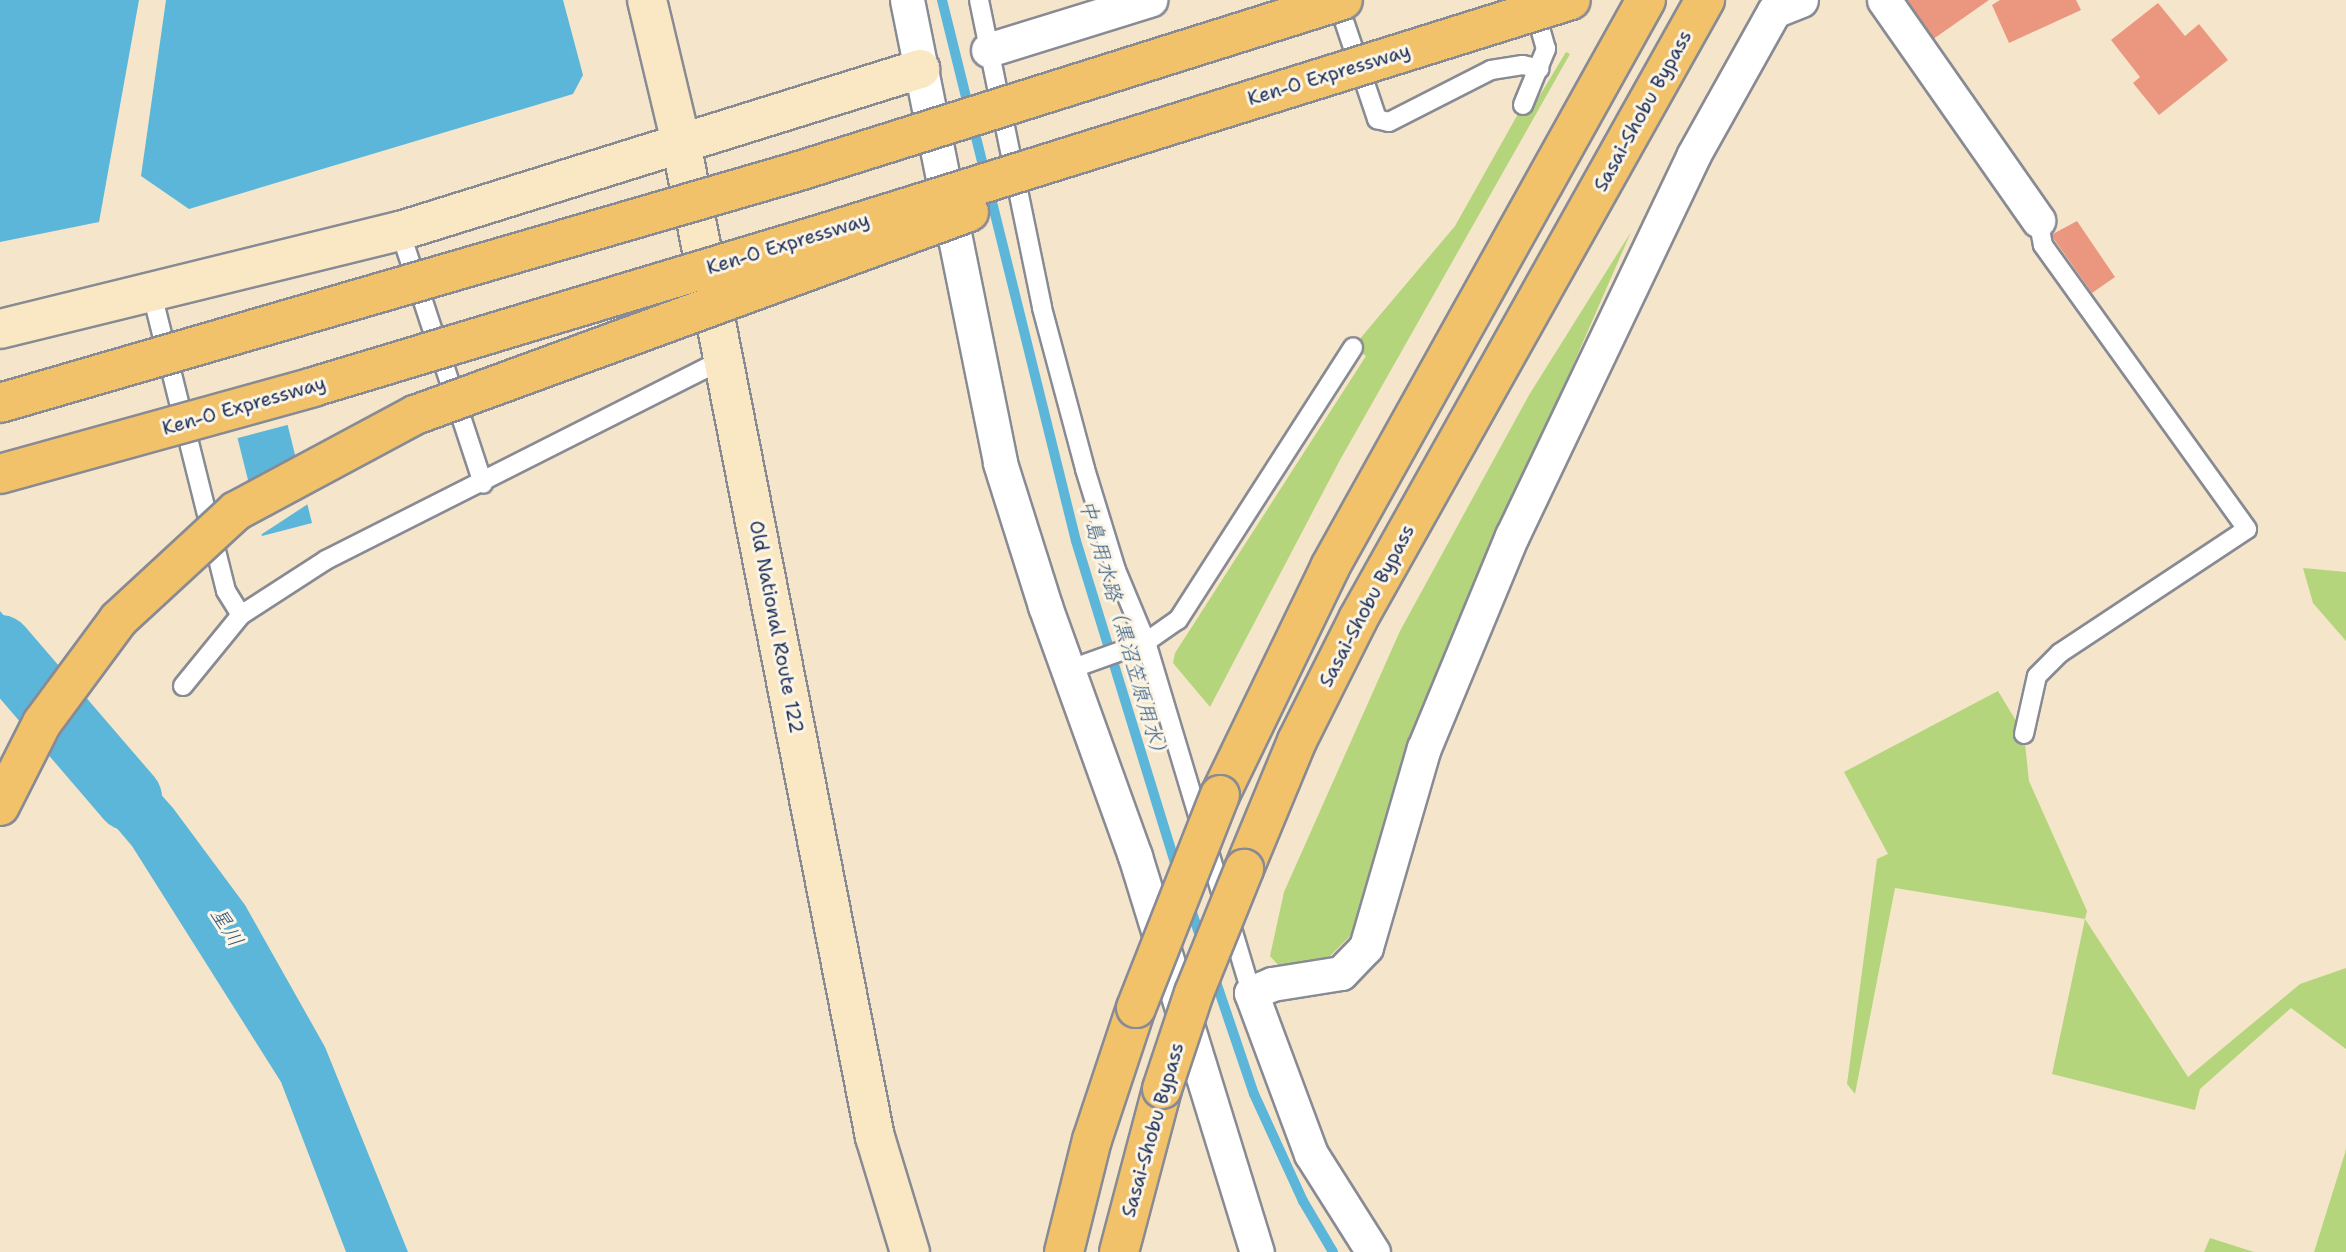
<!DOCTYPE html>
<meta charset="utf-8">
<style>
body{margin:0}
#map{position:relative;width:2346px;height:1252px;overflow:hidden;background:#f5e6cb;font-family:"Shantell Sans","Klee One",sans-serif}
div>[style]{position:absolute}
.green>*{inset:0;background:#b4d57c}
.water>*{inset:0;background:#5bb6d9}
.pier>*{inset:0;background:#f5e6cb}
.stream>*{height:10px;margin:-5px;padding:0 5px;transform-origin:5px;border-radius:5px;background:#5bb6d9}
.river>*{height:66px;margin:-33px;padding:0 33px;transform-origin:33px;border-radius:33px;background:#5bb6d9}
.building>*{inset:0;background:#eb977f}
.roads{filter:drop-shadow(2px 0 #888a94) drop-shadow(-2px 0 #888a94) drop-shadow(0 2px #888a94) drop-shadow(0 -2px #888a94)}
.lane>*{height:18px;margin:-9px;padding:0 9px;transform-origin:9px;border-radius:9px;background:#fff}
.street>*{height:33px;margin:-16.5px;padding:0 16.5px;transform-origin:16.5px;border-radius:16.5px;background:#fff}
.secondary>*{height:38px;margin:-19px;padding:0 19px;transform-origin:19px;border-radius:19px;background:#fae7c3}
.highway>*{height:38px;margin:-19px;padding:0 19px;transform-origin:19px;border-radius:19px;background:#f2c26a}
.bridges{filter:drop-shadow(2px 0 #888a94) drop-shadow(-2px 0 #888a94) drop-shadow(0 2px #888a94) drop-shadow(0 -2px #888a94)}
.highway-bridge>*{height:38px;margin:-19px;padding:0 19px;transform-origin:19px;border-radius:19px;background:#f2c26a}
span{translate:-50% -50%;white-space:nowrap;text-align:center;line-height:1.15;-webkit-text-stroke:6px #fcf5e5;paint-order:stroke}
.street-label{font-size:19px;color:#1b2f5e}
.water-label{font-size:21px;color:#2e5883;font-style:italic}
</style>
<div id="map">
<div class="green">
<div style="clip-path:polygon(1566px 52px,1570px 54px,1340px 460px,1210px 707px,1173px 663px,1175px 653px,1366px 356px,1353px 347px,1455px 226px,1523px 105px,1531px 110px)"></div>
<div style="clip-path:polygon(1631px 232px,1406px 748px,1352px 934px,1328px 958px,1278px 965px,1270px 956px,1284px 892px,1400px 631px,1529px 395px)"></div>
<div style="clip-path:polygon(2303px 568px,2346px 572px,2346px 641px,2313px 603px)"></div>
<div style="clip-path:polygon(1998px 691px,2024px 734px,2029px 781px,2087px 911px,2085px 919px,2188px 1077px,2300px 984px,2346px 968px,2346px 1049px,2291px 1008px,2200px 1089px,2195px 1110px,2052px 1074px,2085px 919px,1895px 888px,1855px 1094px,1847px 1084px,1877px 859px,1888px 854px,1844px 772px)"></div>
<div style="clip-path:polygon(2346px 1148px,2346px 1252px,2314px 1252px,2345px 1153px)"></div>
<div style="clip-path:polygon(2210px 1238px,2254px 1252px,2204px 1252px)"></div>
</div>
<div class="water">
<div style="clip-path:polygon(0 0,139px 0,99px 222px,0 242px)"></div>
<div style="clip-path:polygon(166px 0,563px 0,583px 75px,573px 94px,189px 209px,141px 176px)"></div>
<div style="clip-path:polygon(266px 338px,312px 523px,262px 536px,216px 352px)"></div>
<div style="clip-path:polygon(0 611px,47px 668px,18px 717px,0 696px)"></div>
<div style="clip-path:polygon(84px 708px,173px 808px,245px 905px,325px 1047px,408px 1252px,346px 1252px,281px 1082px,132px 846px,53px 753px)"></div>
</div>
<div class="pier">
<div style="clip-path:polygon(269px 337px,291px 424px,234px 439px,213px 353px)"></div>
<div style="clip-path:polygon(299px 456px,311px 502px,259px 536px,247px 489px)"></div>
</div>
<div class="stream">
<div style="left:942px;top:0;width:557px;rotate:76.09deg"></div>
<div style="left:1076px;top:541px;width:346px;rotate:72.9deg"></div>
<div style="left:1189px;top:904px;width:39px;rotate:71deg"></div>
<div style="left:1213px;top:973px;width:128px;rotate:71.3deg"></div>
<div style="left:1254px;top:1094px;width:118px;rotate:65.4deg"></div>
<div style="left:1303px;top:1201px;width:59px;rotate:59.5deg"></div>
</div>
<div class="river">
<div style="left:0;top:648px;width:198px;rotate:49.3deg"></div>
</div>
<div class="building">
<div style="clip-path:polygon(1900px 0,1989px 0,1929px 42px)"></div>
<div style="clip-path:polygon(2000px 0,2076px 0,2081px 10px,2009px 43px,1992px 5px)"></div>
<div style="clip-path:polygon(2158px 3px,2185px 36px,2199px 24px,2228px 60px,2159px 115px,2133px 83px,2140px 77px,2111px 40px)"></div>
<div style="clip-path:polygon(2077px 221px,2115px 277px,2092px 293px,2051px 235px)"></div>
</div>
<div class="roads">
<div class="lane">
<div style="left:979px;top:0;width:314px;rotate:78.4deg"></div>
<div style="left:1042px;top:308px;width:167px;rotate:75deg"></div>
<div style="left:1085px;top:469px;width:106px;rotate:72.9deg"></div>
<div style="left:1116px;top:570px;width:78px;rotate:67.4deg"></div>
<div style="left:1146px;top:642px;width:366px;rotate:73.3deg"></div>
<div style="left:1337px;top:0;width:126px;rotate:71.4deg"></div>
<div style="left:1377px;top:119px;width:12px;rotate:14deg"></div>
<div style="left:1389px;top:122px;width:114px;rotate:-27deg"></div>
<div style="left:1491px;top:70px;width:32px;rotate:-9deg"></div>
<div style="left:1523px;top:65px;width:17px;rotate:13deg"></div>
<div style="left:1523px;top:105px;width:61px;rotate:-67.7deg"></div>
<div style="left:1546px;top:49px;width:44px;rotate:-105.9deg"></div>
<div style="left:400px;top:231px;width:266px;rotate:71.8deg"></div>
<div style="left:152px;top:294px;width:306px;rotate:76deg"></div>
<div style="left:226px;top:591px;width:28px;rotate:58deg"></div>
<div style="left:1068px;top:670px;width:83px;rotate:-19.7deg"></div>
<div style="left:1146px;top:642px;width:39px;rotate:-35deg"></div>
<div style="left:1178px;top:620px;width:324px;rotate:-57.3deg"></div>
<div style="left:183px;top:686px;width:92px;rotate:-50.8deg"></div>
<div style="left:241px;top:615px;width:101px;rotate:-32.9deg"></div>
<div style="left:326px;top:560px;width:446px;rotate:-26.8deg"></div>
<div style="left:2024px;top:734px;width:59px;rotate:-77.4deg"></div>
<div style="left:2037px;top:676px;width:33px;rotate:-45deg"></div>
<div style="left:2060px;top:653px;width:224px;rotate:-33.5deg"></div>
<div style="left:2247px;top:529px;width:350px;rotate:-125.7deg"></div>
<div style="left:2043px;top:245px;width:25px;rotate:-101deg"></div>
</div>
<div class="street">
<div style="left:907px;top:0;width:472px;rotate:78.6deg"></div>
<div style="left:1000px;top:463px;width:150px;rotate:72.5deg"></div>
<div style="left:1045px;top:606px;width:266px;rotate:70.2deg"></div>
<div style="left:1135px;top:856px;width:414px;rotate:72.9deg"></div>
<div style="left:1884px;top:0;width:269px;rotate:55deg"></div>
<div style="left:988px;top:50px;width:170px;rotate:-17.2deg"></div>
<div style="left:1373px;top:1252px;width:116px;rotate:-122.3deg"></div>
<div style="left:1311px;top:1154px;width:172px;rotate:-110.4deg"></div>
<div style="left:1251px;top:993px;width:23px;rotate:-23deg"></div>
<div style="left:1272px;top:984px;width:70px;rotate:-9.1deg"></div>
<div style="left:1341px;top:973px;width:36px;rotate:-46deg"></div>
<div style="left:1366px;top:947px;width:207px;rotate:-73.8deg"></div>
<div style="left:1424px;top:748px;width:230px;rotate:-67.5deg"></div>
<div style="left:1512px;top:536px;width:421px;rotate:-64.5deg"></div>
<div style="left:1693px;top:156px;width:166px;rotate:-60.8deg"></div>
<div style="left:1774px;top:11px;width:29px;rotate:-22deg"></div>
</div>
<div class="secondary">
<div style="left:647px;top:0;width:147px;rotate:76.6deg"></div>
<div style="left:681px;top:143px;width:1013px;rotate:78.96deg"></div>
<div style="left:875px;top:1137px;width:120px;rotate:73.1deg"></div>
<div style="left:0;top:329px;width:412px;rotate:-13.8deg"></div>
<div style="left:400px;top:231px;width:545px;rotate:-17.3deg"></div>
</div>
<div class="highway">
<div style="left:1220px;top:795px;width:253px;rotate:-64.2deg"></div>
<div style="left:1330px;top:567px;width:649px;rotate:-60.87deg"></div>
<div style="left:1244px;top:869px;width:139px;rotate:-67.5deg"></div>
<div style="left:1297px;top:741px;width:136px;rotate:-63.4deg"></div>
<div style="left:1358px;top:619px;width:710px;rotate:-60.73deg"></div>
<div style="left:1064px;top:1252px;width:115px;rotate:-76deg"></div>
<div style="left:1092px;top:1140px;width:139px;rotate:-71.6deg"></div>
<div style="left:1119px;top:1252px;width:169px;rotate:-75.2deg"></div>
</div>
</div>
<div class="bridges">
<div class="highway-bridge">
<div style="left:0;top:403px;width:832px;rotate:-16.19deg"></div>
<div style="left:799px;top:171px;width:570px;rotate:-17.45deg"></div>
<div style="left:0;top:474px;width:325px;rotate:-15.5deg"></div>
<div style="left:313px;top:387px;width:538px;rotate:-16.75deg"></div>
<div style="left:828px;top:232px;width:778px;rotate:-17.34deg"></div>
<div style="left:0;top:806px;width:93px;rotate:-63.2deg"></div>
<div style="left:42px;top:723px;width:129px;rotate:-53.5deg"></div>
<div style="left:119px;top:619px;width:159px;rotate:-42.7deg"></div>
<div style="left:236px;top:511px;width:203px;rotate:-28.2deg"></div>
<div style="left:415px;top:415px;width:590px;rotate:-20.12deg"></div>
<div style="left:1136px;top:1008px;width:229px;rotate:-68.5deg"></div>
<div style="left:1162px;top:1089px;width:101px;rotate:-71.6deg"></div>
<div style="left:1194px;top:993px;width:134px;rotate:-68deg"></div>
</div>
</div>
<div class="street-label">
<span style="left:1329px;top:75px;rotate:-17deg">Ken-O Expressway</span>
<span style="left:1643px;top:111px;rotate:-61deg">Sasai-Shobu Bypass</span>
<span style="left:788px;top:244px;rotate:-17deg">Ken-O Expressway</span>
<span style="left:244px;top:406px;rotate:-16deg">Ken-O Expressway</span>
<span style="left:1367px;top:606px;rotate:-62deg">Sasai-Shobu Bypass</span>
<span style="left:776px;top:627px;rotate:79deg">Old National Route 122</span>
<span style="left:1153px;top:1130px;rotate:-74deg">Sasai-Shobu Bypass</span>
</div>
<div class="water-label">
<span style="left:1124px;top:631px;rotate:74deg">中島用水路（黒沼笠原用水）</span>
<span style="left:227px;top:927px;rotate:58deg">星川</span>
</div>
</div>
